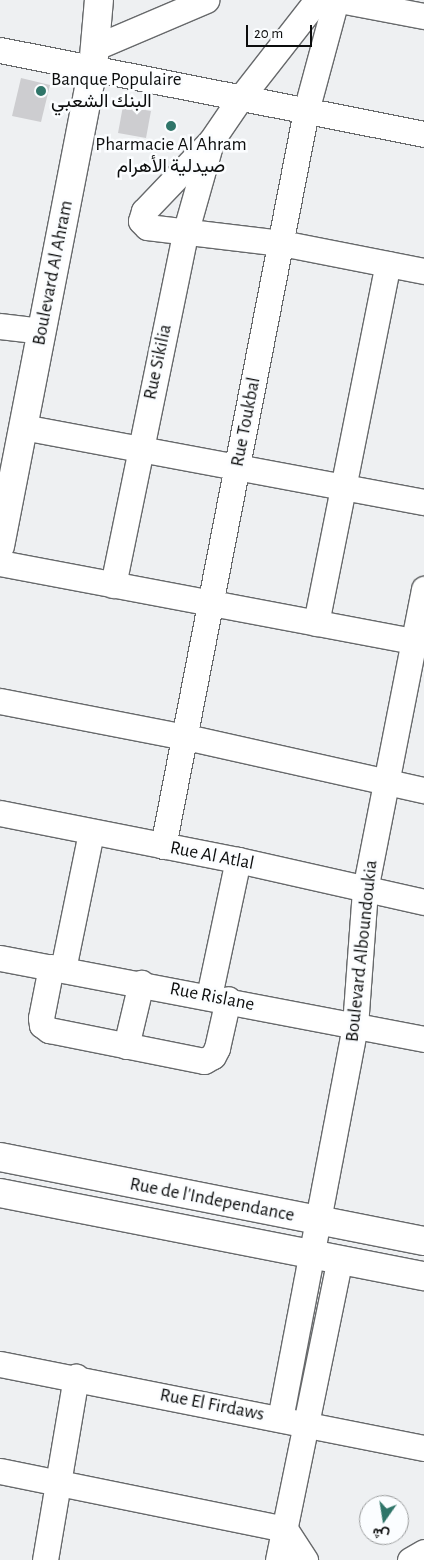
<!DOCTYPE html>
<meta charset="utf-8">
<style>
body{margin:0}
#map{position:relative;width:424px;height:1560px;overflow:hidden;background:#eef0f2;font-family:"Alegreya Sans",Vazirmatn,sans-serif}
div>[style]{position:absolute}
.building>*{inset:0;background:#cdcdd0}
.roads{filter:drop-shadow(1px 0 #67696b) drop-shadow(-1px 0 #67696b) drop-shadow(0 1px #67696b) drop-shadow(0 -1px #67696b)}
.minor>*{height:25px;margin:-12.5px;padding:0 12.5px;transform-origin:12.5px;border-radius:12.5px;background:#fff}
.tertiary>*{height:28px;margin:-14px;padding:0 14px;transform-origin:14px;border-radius:14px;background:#fff}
.secondary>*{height:28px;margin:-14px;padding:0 14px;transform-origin:14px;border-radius:14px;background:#fff}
.dots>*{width:14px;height:14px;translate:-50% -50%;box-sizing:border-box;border:2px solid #fbfdff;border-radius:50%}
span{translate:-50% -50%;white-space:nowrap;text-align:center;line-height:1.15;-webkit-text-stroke:5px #fbfdff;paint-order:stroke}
.poi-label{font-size:19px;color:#0c0d0d}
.left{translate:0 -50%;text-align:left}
.street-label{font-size:19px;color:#0c0d0d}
.north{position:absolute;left:359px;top:1495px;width:50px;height:50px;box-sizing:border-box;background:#fbfdff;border:1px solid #9b9d9e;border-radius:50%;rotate:193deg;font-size:14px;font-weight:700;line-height:20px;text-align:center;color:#0c0d0d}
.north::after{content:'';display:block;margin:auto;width:18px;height:22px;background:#2f7569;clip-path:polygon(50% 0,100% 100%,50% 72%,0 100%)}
.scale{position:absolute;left:246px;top:25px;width:66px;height:22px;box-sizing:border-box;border:2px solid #0c0d0d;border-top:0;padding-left:6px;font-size:15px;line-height:18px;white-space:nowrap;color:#0c0d0d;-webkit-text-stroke:4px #fbfdff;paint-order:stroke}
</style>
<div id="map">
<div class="building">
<div style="clip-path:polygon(21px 78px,50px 85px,41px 122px,12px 116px)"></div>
<div style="clip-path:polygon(123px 106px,151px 111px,146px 138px,118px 133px)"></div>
</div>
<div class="roads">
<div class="minor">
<div style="left:317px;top:0;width:127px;rotate:128deg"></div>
<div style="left:239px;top:100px;width:50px;rotate:124.3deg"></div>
<div style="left:211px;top:141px;width:97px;rotate:133.7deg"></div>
<div style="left:144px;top:211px;width:10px;rotate:107deg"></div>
<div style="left:141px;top:221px;width:8px;rotate:45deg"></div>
<div style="left:147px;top:227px;width:135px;rotate:6.8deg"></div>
<div style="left:281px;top:243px;width:146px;rotate:11.1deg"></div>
<div style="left:340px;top:0;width:86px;rotate:10.8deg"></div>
<div style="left:96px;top:47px;width:120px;rotate:-23.1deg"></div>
<div style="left:0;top:50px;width:432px;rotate:11.2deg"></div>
<div style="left:0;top:326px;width:42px;rotate:6.8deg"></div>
<div style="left:23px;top:427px;width:408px;rotate:10.6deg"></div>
<div style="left:0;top:563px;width:421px;rotate:10.7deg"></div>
<div style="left:113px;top:585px;width:362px;rotate:-78.4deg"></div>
<div style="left:186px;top:230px;width:88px;rotate:-74.2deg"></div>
<div style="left:316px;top:623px;width:366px;rotate:-78.7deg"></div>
<div style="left:0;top:701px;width:189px;rotate:11deg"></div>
<div style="left:186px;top:737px;width:244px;rotate:12.6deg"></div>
<div style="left:0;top:813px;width:243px;rotate:11.2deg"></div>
<div style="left:238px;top:860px;width:191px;rotate:12.7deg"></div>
<div style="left:163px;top:846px;width:749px;rotate:-78.99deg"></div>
<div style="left:306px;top:111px;width:115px;rotate:-74.9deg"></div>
<div style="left:0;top:958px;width:432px;rotate:10.8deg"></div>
<div style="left:51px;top:967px;width:52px;rotate:101.1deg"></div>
<div style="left:41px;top:1018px;width:7px;rotate:82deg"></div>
<div style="left:42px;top:1025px;width:9px;rotate:36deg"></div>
<div style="left:49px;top:1030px;width:158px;rotate:11.3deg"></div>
<div style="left:204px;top:1061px;width:10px;rotate:-29deg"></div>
<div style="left:213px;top:1056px;width:9px;rotate:-63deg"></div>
<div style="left:217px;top:1048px;width:50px;rotate:-77.3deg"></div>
<div style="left:63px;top:969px;width:140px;rotate:-78.4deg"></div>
<div style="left:209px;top:996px;width:139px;rotate:-78deg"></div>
<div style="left:126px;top:1046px;width:65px;rotate:-76.6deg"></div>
<div style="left:0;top:1364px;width:432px;rotate:11.2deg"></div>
<div style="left:280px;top:1419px;width:400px;rotate:-79.2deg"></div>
<div style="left:355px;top:1026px;width:136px;rotate:-85.8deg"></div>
<div style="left:365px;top:890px;width:307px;rotate:-78.9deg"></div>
<div style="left:0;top:1471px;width:291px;rotate:11.5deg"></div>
<div style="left:285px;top:1529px;width:37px;rotate:57deg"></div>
<div style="left:45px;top:1560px;width:186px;rotate:-80.4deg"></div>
<div style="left:278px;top:1560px;width:307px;rotate:-78.4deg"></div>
<div style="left:410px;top:1560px;width:16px;rotate:-30deg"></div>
</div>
<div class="tertiary">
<div style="left:0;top:546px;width:487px;rotate:-79deg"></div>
<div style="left:93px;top:68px;width:68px;rotate:-85deg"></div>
</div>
<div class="secondary">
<div style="left:0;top:1157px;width:432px;rotate:11.2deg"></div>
<div style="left:0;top:1193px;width:432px;rotate:11.1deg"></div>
</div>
</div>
<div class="dots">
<div style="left:41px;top:91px;background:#2f7569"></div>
<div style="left:171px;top:126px;background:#2f7569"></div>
</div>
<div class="poi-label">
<span class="left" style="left:51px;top:91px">Banque Populaire<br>البنك الشعبي</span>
<span style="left:171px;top:156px">Pharmacie Al Ahram<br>صيدلية الأهرام</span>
</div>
<div class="street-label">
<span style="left:53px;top:273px;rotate:-79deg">Boulevard Al Ahram</span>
<span style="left:158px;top:362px;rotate:-78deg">Rue Sikilia</span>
<span style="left:246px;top:422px;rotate:-79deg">Rue Toukbal</span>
<span style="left:212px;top:856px;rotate:11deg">Rue Al Atlal</span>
<span style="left:362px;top:951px;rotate:-84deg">Boulevard Alboundoukia</span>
<span style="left:212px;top:997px;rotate:11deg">Rue Rislane</span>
<span style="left:212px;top:1200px;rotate:11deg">Rue de l'Independance</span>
<span style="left:212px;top:1405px;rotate:11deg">Rue El Firdaws</span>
</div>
<div class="north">ش</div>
<div class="scale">20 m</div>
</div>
